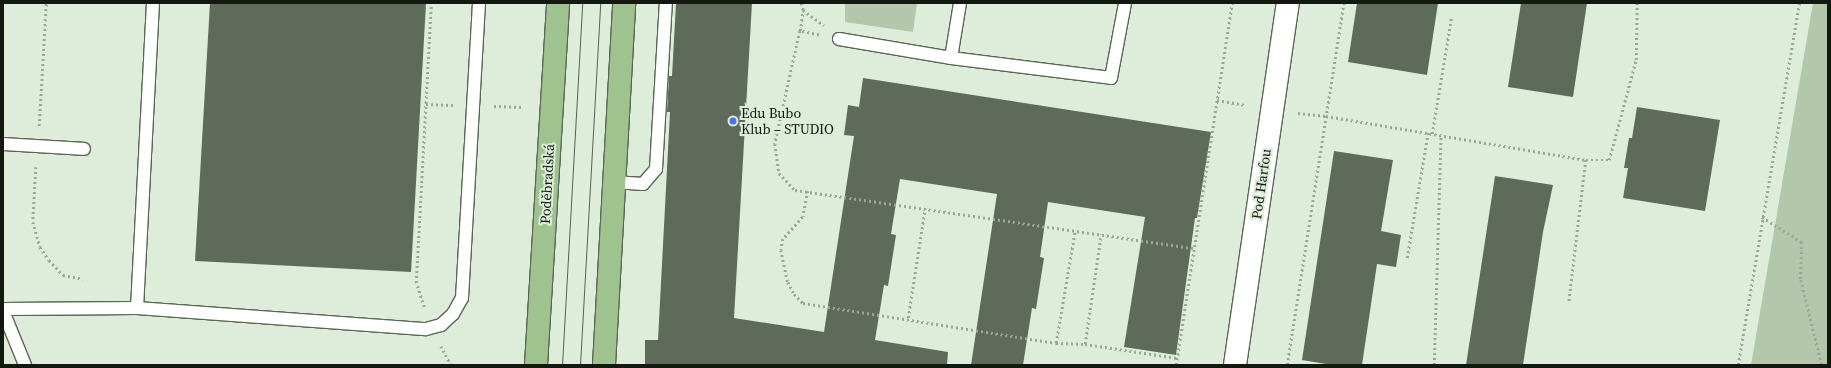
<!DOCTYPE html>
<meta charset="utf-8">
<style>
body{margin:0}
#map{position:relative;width:1831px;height:368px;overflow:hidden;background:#deedd9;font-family:"Source Serif 4",serif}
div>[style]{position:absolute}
.green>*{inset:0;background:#b3c8ab}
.building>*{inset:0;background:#5f6b5a}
.path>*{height:2.5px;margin-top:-1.25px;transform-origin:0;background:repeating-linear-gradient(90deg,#9ba697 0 2px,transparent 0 5px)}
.roads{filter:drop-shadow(1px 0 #5a6655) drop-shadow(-1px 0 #5a6655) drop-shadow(0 1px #5a6655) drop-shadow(0 -1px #5a6655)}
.service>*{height:12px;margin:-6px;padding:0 6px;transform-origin:6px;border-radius:6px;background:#fff}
.minor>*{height:22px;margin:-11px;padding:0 11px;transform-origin:11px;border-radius:11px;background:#fff}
.primary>*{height:22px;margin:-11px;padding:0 11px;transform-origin:11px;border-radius:11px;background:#9ec38e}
.tram>*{height:1px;margin:-0.5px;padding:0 0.5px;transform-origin:0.5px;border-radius:0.5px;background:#575f54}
.dots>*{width:11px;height:11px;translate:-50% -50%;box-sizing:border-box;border:2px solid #deedd9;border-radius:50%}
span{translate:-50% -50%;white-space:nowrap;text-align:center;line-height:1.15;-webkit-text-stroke:4px #deedd9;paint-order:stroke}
.poi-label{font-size:14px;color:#131811}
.left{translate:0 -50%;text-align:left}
.street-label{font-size:14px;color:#131811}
.frame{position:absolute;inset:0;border:4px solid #131811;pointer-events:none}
</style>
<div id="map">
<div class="green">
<div style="clip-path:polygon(845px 3px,917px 3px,913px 32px,845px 22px)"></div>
<div style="clip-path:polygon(1813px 3px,1828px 3px,1828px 365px,1751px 365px)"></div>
</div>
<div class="building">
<div style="clip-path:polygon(210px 3px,426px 3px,411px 272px,195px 261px)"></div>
<div style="clip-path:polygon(676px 3px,752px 3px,734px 318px,824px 332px,854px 136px,844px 135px,848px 105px,859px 107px,863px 78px,1211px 132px,1197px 218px,1195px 218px,1176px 355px,1124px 347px,1145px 217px,1048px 202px,1040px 257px,1044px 258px,1036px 309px,1032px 308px,1023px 365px,971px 365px,997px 194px,900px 179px,891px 234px,896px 235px,888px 286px,884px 285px,875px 340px,948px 352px,947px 365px,645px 365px,645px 340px,658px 340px,670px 112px,667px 112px,669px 76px,672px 76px)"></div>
<div style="clip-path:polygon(1357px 3px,1438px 3px,1427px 75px,1348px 62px)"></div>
<div style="clip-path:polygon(1521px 3px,1587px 3px,1573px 97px,1508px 87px)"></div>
<div style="clip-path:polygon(1637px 107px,1720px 120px,1705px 211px,1623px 198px,1628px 168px,1624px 168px,1629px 138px,1632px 138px)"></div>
<div style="clip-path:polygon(1334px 151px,1393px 160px,1381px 231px,1401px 235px,1396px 267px,1377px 264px,1362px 365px,1332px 365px,1302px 360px)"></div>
<div style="clip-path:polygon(1495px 176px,1553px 185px,1543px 232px,1523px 365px,1466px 365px)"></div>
</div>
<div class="path">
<div style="left:803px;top:10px;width:26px;rotate:36deg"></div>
<div style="left:800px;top:31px;width:21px;rotate:-82deg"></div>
<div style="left:803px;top:10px;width:7px;rotate:-106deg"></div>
<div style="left:819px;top:35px;width:19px;rotate:-168deg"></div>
<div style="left:800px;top:31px;width:116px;rotate:102.5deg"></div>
<div style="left:775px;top:144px;width:29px;rotate:82deg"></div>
<div style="left:779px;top:173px;width:23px;rotate:47deg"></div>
<div style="left:795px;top:190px;width:403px;rotate:8.3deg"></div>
<div style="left:1217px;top:100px;width:29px;rotate:10deg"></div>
<div style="left:426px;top:104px;width:27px;rotate:2deg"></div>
<div style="left:494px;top:106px;width:29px;rotate:2deg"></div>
<div style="left:1298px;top:113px;width:28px;rotate:6deg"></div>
<div style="left:1326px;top:116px;width:264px;rotate:9.6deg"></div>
<div style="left:1586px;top:160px;width:144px;rotate:96.8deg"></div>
<div style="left:39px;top:126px;width:123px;rotate:-86.7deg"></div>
<div style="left:1432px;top:134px;width:117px;rotate:-80.6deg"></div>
<div style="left:1586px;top:160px;width:23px"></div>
<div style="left:1609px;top:160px;width:104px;rotate:-74.9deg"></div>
<div style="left:1636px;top:60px;width:57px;rotate:-89deg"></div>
<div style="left:36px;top:167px;width:55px;rotate:93.1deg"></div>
<div style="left:33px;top:222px;width:26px;rotate:74deg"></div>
<div style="left:40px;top:247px;width:16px;rotate:55deg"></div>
<div style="left:49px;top:260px;width:21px;rotate:47deg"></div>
<div style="left:63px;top:275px;width:20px;rotate:11deg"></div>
<div style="left:808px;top:191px;width:26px;rotate:101deg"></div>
<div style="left:803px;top:217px;width:30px;rotate:132deg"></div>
<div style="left:783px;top:239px;width:11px;rotate:100deg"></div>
<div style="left:781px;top:250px;width:33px;rotate:78deg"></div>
<div style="left:788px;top:282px;width:13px;rotate:63deg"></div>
<div style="left:794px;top:294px;width:13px;rotate:45deg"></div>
<div style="left:803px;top:303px;width:256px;rotate:9deg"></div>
<div style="left:1056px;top:343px;width:29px;rotate:2deg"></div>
<div style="left:1085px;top:344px;width:93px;rotate:8.7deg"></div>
<div style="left:1762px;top:217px;width:47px;rotate:32deg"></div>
<div style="left:1802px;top:242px;width:38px;rotate:92deg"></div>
<div style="left:1801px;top:280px;width:88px;rotate:76.1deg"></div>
<div style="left:1407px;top:258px;width:127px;rotate:-80.5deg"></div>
<div style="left:424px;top:307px;width:25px;rotate:-108deg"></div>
<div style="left:416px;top:283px;width:280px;rotate:-86.9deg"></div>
<div style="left:908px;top:318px;width:111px;rotate:-81.2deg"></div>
<div style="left:1056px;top:343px;width:114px;rotate:-80.4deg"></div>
<div style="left:1085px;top:344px;width:111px;rotate:-81.7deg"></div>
<div style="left:441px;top:346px;width:21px;rotate:62deg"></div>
<div style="left:1176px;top:365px;width:366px;rotate:-81.2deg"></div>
<div style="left:1287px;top:365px;width:366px;rotate:-81.1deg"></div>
<div style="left:1434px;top:365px;width:230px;rotate:-88.3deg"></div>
<div style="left:1738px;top:365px;width:367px;rotate:-80.4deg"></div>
</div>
<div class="roads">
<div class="service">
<div style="left:839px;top:39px;width:114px;rotate:9.6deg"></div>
<div style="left:951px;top:58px;width:161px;rotate:7.1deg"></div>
<div style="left:1111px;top:78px;width:76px;rotate:-79.4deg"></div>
<div style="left:951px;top:58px;width:56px;rotate:-80.7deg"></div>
<div style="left:3px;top:144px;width:81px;rotate:3.5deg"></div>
<div style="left:614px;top:182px;width:29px;rotate:4deg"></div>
<div style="left:643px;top:184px;width:20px;rotate:-49deg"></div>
<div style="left:656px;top:169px;width:166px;rotate:-86.6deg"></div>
<div style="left:137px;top:308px;width:305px;rotate:-87deg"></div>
<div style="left:3px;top:309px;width:134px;rotate:-0.4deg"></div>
<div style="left:137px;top:308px;width:290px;rotate:4.2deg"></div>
<div style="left:426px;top:329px;width:16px;rotate:-15deg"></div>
<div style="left:441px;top:325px;width:16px;rotate:-43deg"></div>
<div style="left:453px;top:314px;width:18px;rotate:-61deg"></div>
<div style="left:462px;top:298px;width:295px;rotate:-86.7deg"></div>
<div style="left:3px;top:311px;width:58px;rotate:67.8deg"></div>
</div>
<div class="minor">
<div style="left:1235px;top:365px;width:366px;rotate:-81.7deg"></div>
</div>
<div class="primary">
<div style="left:536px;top:365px;width:363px;rotate:-86.5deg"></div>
<div style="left:604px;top:365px;width:363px;rotate:-86.8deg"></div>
</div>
</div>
<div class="tram">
<div style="left:562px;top:365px;width:363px;rotate:-86.8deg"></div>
<div style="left:580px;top:365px;width:363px;rotate:-86.8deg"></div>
</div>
<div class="dots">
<div style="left:733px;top:121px;background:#4973e6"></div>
</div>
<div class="poi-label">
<span class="left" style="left:741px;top:121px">Edu Bubo<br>Klub – STUDIO</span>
</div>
<div class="street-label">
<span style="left:547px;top:184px;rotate:-87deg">Poděbradská</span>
<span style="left:1261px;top:184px;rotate:-82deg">Pod Harfou</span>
</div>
<div class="frame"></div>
</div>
